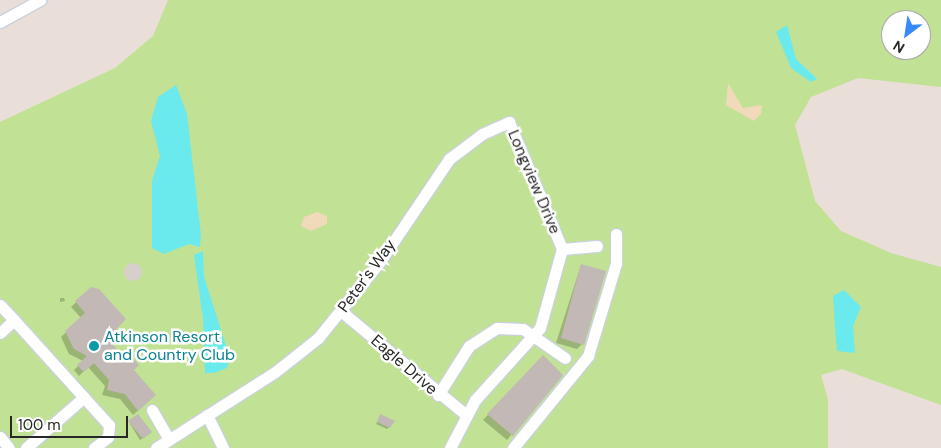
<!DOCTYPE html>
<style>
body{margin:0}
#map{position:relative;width:941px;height:448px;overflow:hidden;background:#eaded8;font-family:"DM Sans",sans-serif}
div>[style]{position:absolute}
.green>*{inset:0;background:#c1e194}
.sand>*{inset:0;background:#f0daba}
.plaza>*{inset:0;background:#d6cfcb}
.round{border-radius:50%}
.water>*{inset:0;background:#6aeaec}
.shadow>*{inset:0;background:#0003}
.building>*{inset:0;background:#c2b8b5}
.roads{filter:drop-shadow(1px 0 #cad2dc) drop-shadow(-1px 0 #cad2dc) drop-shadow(0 1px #cad2dc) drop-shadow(0 -1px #cad2dc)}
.minor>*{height:11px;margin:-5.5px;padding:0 5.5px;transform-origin:5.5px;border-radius:5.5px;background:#fff}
.dots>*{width:14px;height:14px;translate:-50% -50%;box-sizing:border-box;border:2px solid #fff;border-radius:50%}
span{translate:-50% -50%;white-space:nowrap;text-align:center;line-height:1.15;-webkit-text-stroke:5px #fff;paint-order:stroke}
.street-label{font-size:16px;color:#272727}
.culture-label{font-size:16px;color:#0d838f}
.left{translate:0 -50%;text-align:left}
.north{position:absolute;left:881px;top:10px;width:50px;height:50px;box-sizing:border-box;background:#fff;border:1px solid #a9a9a9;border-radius:50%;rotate:211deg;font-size:14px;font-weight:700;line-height:20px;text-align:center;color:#272727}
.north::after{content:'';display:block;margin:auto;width:18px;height:22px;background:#378af8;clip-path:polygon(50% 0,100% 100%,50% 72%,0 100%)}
.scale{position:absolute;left:10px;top:416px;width:118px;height:22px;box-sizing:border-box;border:2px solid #272727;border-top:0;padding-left:6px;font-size:15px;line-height:18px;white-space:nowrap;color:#272727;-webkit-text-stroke:4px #fff;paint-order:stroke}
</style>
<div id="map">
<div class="green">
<div style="clip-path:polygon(evenodd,168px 0,941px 0,941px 87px,858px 78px,811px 97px,795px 125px,815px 201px,841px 231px,891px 253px,941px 267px,941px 405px,842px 369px,821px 375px,828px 400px,828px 448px,0 448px,0 122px,115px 68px,153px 36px,168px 0,891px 20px,921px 20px,921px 50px,891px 50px,891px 20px)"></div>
</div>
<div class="sand">
<div style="clip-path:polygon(728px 83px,743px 108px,762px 105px,761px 114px,754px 121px,726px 105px)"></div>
<div style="clip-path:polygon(317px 212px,327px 216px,327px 224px,311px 231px,301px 226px,304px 217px)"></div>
</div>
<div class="plaza">
<div class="round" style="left:124px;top:263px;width:18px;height:18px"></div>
</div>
<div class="water">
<div style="clip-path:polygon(787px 25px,796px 59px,817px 79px,811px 82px,791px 68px,776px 32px)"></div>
<div style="clip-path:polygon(176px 85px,187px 114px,201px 235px,200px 247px,189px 244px,164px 254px,152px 248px,152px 181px,160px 156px,151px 121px,158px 97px)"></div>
<div style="clip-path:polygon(203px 251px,204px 277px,230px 358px,227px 368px,214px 373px,205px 373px,203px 319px,194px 255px)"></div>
<div style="clip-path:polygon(844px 290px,861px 307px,853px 326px,855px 353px,837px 351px,836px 341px,833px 296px)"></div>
</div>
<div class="shadow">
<div style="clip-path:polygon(581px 265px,582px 344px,577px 349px,556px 343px)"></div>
<div style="clip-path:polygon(91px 288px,106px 339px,150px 400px,133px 415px,120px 399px,102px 395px,105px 386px,88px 367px,79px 376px,74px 370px,83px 361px,69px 354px,61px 337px,81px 318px,71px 307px)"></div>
<div style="clip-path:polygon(60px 298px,64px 298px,65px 301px,60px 302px)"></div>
<div style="clip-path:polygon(543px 357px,561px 375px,507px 440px,483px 420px)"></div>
<div style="clip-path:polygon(381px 416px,389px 427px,387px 429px,376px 424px)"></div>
<div style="clip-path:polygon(129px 422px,149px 434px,140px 440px)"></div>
</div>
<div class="building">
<div style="clip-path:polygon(581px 264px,606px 271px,584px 345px,561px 338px)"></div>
<div style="clip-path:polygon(91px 287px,99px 289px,126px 319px,107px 339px,126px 358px,130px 355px,139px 365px,134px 370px,156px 395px,138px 411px,125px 394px,107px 390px,109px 380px,94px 363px,84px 372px,77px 365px,87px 356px,74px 349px,65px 331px,85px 313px,75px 301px)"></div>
<div style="clip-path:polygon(543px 355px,563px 375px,513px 436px,487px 414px)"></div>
<div style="clip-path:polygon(138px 414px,152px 432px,143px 439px,128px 421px)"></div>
<div style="clip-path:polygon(380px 414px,395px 421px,390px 428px,377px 422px)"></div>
</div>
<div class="roads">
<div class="minor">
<div style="left:0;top:22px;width:46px;rotate:-28.8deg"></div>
<div style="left:562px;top:249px;width:35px;rotate:-5deg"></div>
<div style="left:0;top:305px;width:21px;rotate:47deg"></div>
<div style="left:342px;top:312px;width:161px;rotate:39.7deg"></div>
<div style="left:0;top:333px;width:19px;rotate:-43deg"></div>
<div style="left:14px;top:320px;width:142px;rotate:47.9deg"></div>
<div style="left:109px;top:425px;width:12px;rotate:95deg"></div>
<div style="left:108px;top:437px;width:18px;rotate:142deg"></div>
<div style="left:438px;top:395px;width:58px;rotate:-57.7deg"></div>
<div style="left:469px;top:346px;width:33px;rotate:-33deg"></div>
<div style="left:497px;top:328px;width:26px;rotate:2deg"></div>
<div style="left:523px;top:329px;width:51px;rotate:34.6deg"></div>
<div style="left:152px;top:410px;width:34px;rotate:60deg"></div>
<div style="left:207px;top:415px;width:37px;rotate:64deg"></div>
<div style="left:0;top:437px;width:14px;rotate:51deg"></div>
<div style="left:26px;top:448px;width:77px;rotate:-41.3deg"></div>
<div style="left:156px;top:448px;width:141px;rotate:-32.6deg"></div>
<div style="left:275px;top:372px;width:55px;rotate:-38.3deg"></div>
<div style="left:318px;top:338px;width:100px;rotate:-51.1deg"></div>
<div style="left:381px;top:260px;width:122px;rotate:-56deg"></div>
<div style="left:449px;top:159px;width:41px;rotate:-37.1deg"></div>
<div style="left:482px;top:134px;width:30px;rotate:-24deg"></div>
<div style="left:509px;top:122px;width:138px;rotate:67.3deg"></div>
<div style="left:562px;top:249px;width:82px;rotate:105.6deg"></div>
<div style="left:540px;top:328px;width:97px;rotate:132.1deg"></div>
<div style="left:475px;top:400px;width:54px;rotate:117.5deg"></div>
<div style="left:513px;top:448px;width:119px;rotate:-50.8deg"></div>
<div style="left:588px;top:356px;width:97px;rotate:-73.2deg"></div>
<div style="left:616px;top:263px;width:29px;rotate:-90deg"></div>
</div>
</div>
<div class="dots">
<div style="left:94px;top:346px;background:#0f9aa8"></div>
</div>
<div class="street-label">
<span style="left:534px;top:182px;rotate:67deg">Longview Drive</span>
<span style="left:367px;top:276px;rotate:-54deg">Peter's Way</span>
<span style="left:404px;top:365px;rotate:41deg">Eagle Drive</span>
</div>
<div class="culture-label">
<span class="left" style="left:104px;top:346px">Atkinson Resort<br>and Country Club</span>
</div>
<div class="north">N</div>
<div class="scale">100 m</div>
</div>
